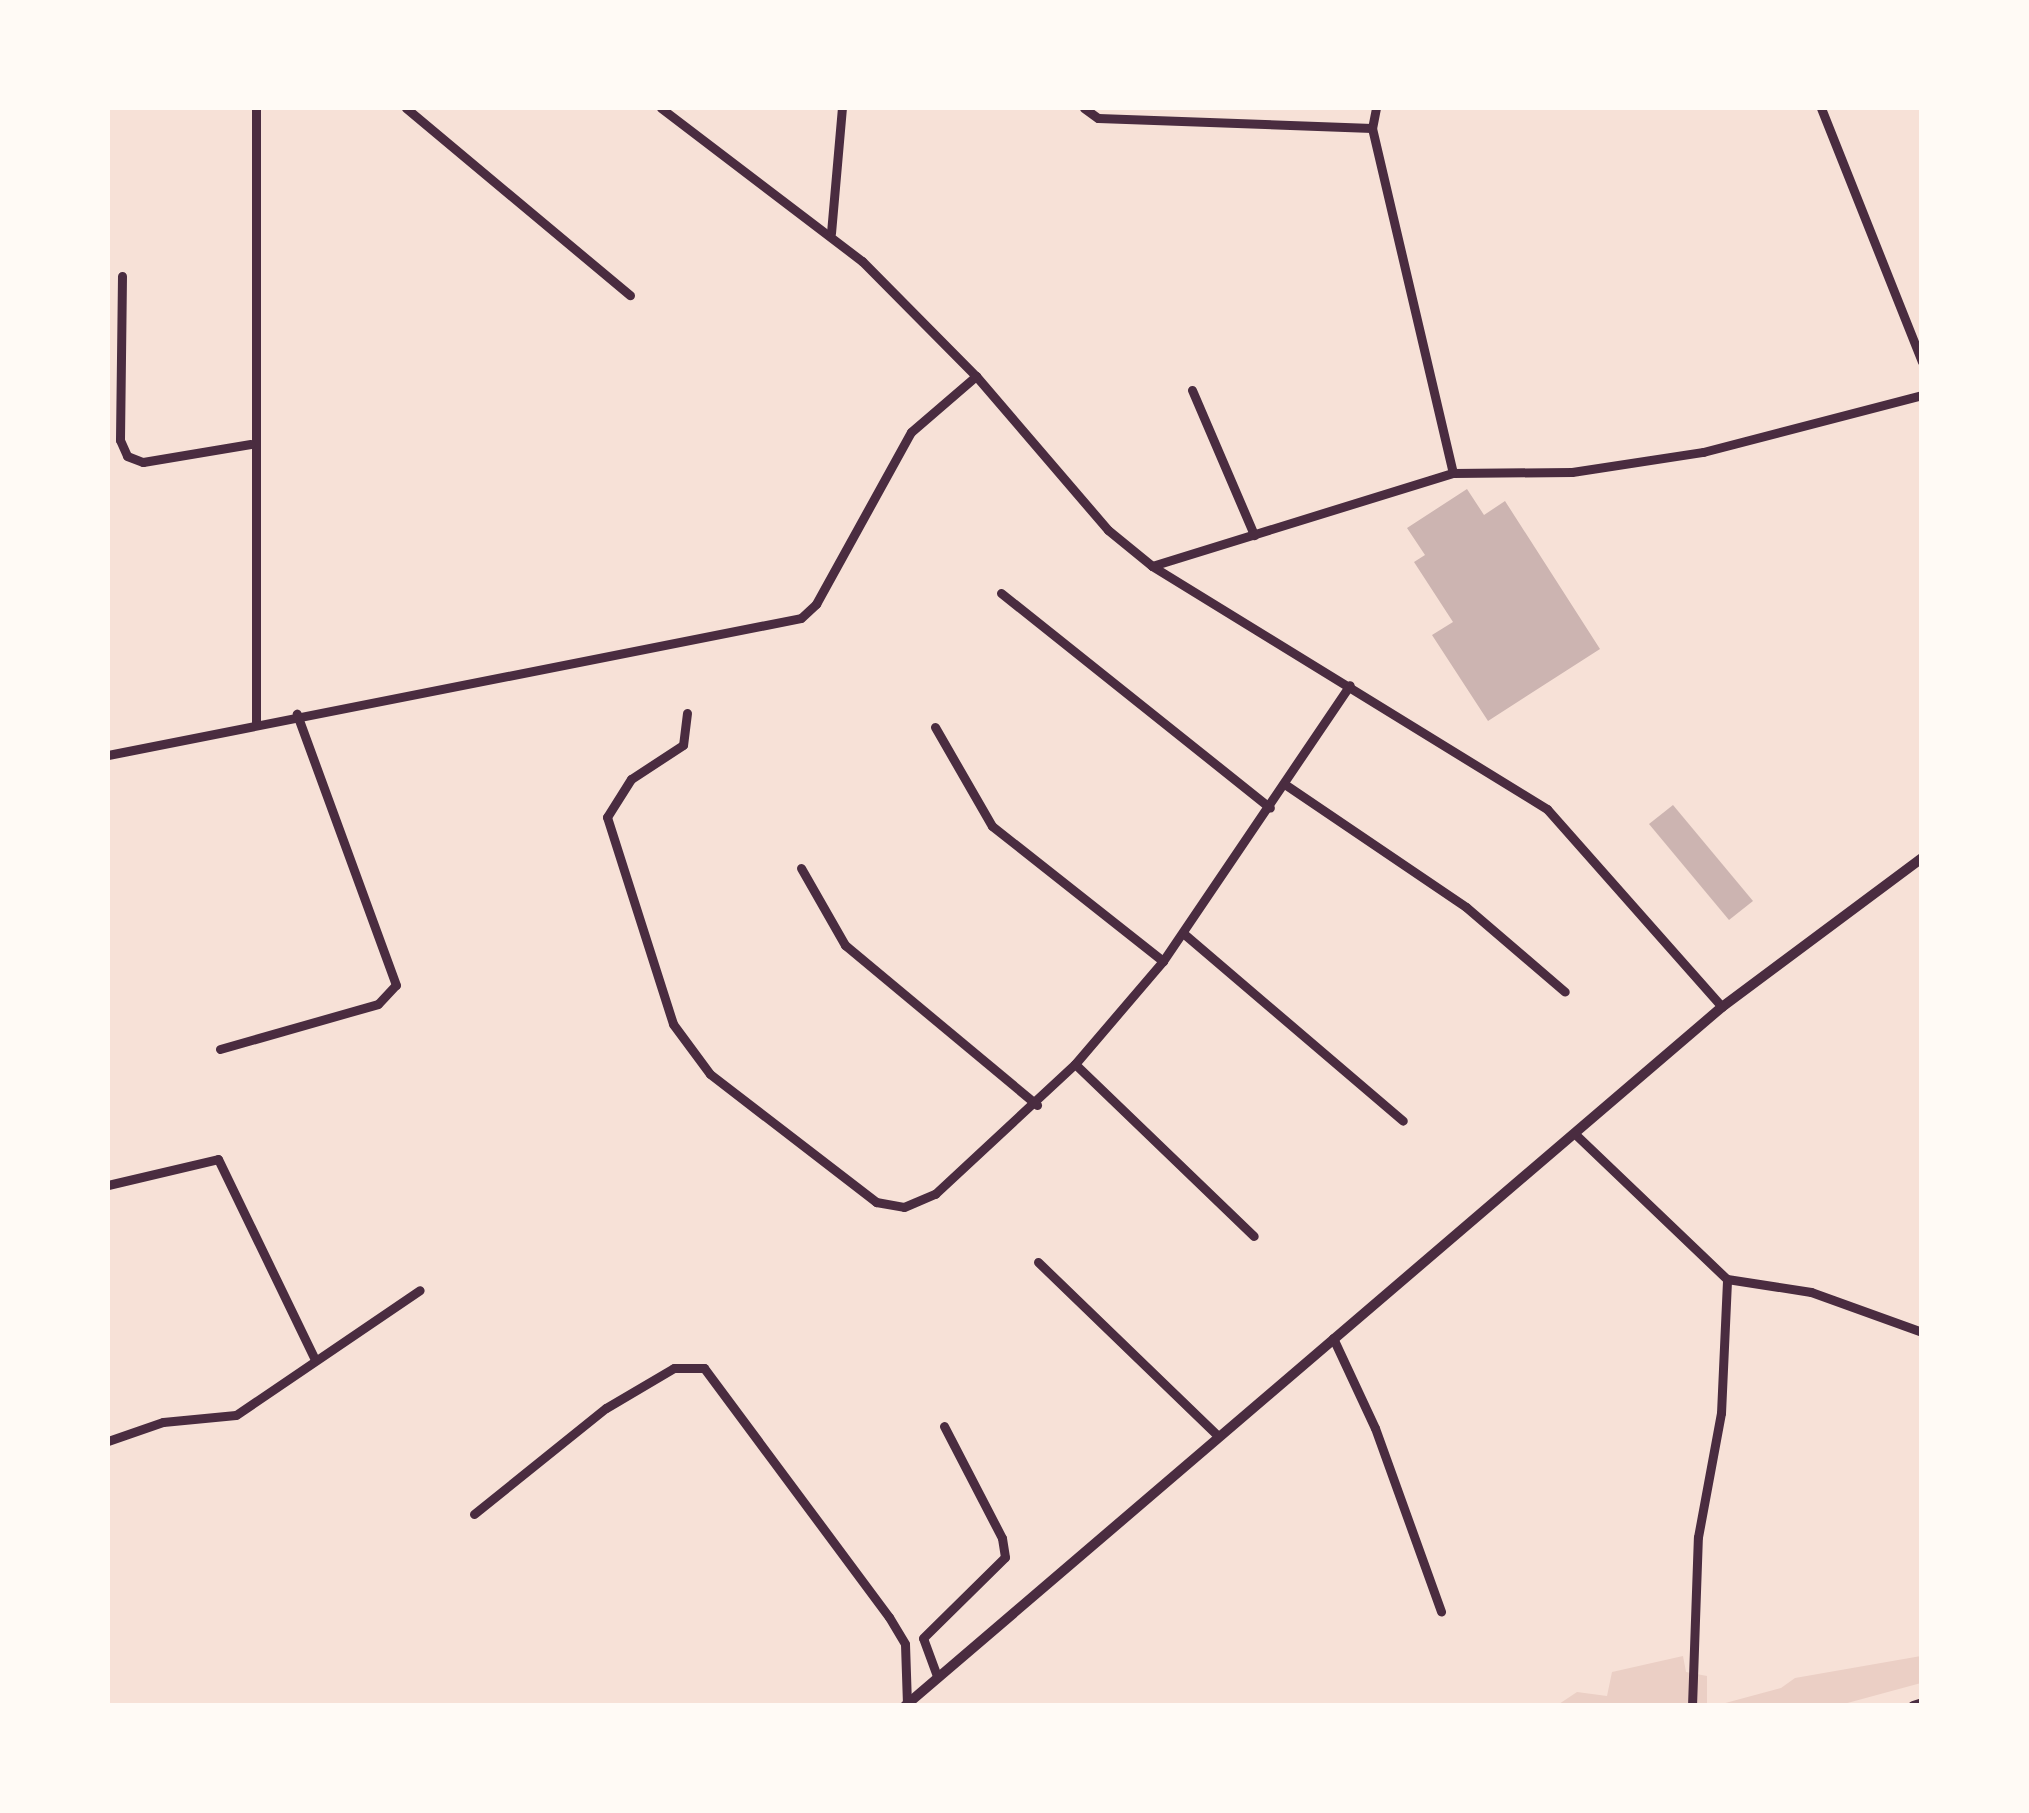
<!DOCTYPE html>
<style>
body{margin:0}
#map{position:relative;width:2029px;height:1813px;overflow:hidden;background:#f7e1d7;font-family:Helvetica,sans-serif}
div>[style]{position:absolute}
.green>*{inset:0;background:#ebcfc5}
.building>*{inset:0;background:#ccb4b1}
.minor>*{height:9px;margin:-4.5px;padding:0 4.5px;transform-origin:4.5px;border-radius:4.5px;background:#4a2c40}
.tertiary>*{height:10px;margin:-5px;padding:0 5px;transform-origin:5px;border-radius:5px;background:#4a2c40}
.secondary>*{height:11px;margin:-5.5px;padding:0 5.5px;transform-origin:5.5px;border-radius:5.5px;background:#4a2c40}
span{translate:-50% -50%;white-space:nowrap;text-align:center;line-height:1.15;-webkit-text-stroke:9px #fffaf5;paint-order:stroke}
.frame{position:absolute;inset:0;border:110px solid #fffaf5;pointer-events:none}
</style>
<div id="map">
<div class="green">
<div style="clip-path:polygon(1683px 1656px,1686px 1672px,1707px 1676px,1707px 1705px,1556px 1706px,1577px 1692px,1607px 1696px,1612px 1672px)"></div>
<div style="clip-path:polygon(1921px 1656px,1921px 1683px,1840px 1705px,1718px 1705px,1781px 1688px,1795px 1678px)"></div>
</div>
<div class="building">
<div style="clip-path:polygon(1467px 489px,1484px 515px,1505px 501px,1600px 649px,1488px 721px,1432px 635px,1453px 622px,1414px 562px,1425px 555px,1407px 528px)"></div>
<div style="clip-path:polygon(1673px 805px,1753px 901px,1729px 920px,1649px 824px)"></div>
</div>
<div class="minor">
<div style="left:256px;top:108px;width:614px;rotate:90deg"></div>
<div style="left:406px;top:108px;width:292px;rotate:39.9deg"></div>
<div style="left:661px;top:108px;width:253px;rotate:37.3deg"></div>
<div style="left:862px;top:261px;width:162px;rotate:45.3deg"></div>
<div style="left:976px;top:376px;width:203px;rotate:49.4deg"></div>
<div style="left:1108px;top:530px;width:57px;rotate:39.3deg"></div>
<div style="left:1152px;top:566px;width:464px;rotate:31.6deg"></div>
<div style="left:1547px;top:809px;width:264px;rotate:48.5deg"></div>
<div style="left:1084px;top:108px;width:17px;rotate:36deg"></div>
<div style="left:1098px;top:118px;width:274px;rotate:2.1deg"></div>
<div style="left:1376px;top:108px;width:20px;rotate:101deg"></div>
<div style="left:1372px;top:128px;width:354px;rotate:76.8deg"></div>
<div style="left:1821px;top:108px;width:273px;rotate:68.3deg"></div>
<div style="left:831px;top:233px;width:125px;rotate:-85deg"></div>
<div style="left:122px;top:276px;width:164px;rotate:90.7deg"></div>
<div style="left:120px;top:440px;width:17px;rotate:66deg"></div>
<div style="left:127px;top:456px;width:17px;rotate:21deg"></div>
<div style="left:143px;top:462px;width:109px;rotate:-9.5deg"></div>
<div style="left:1192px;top:390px;width:158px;rotate:66.8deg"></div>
<div style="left:1152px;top:566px;width:315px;rotate:-17.2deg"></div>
<div style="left:1453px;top:473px;width:119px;rotate:-0.5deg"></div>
<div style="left:1572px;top:472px;width:133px;rotate:-8.7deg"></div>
<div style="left:1703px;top:452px;width:226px;rotate:-14.6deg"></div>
<div style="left:1001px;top:593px;width:344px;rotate:38.6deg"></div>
<div style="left:687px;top:713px;width:32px;rotate:97deg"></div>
<div style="left:683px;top:745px;width:62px;rotate:146.8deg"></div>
<div style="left:631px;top:779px;width:45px;rotate:122.3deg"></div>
<div style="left:607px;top:817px;width:217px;rotate:72.3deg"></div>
<div style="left:673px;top:1024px;width:62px;rotate:53.5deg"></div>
<div style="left:710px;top:1074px;width:210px;rotate:37.6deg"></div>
<div style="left:876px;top:1202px;width:28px;rotate:10deg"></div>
<div style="left:904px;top:1207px;width:34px;rotate:-23deg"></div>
<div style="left:935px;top:1194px;width:191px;rotate:-42.9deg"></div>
<div style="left:1075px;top:1064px;width:135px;rotate:-49.5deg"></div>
<div style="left:1163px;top:961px;width:333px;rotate:-55.9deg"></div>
<div style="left:935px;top:727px;width:114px;rotate:60.1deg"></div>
<div style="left:992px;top:826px;width:218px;rotate:38.3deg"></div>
<div style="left:108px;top:755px;width:706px;rotate:-11.18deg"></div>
<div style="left:801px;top:618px;width:21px;rotate:-43deg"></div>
<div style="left:816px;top:604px;width:196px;rotate:-61.1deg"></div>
<div style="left:911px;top:432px;width:86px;rotate:-40.7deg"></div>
<div style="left:1286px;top:785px;width:217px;rotate:34.1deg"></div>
<div style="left:1466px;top:907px;width:130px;rotate:40.6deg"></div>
<div style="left:801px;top:868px;width:89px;rotate:60.3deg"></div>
<div style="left:845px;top:945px;width:250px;rotate:39.8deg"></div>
<div style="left:1183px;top:933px;width:289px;rotate:40.5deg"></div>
<div style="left:220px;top:1049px;width:164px;rotate:-15.9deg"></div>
<div style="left:378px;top:1004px;width:26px;rotate:-47deg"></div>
<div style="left:396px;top:985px;width:289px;rotate:-110.1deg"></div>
<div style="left:1075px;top:1064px;width:248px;rotate:43.9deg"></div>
<div style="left:1574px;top:1133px;width:211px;rotate:43.7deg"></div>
<div style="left:1727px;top:1279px;width:85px;rotate:8.8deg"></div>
<div style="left:1811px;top:1292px;width:118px;rotate:19.8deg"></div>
<div style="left:108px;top:1185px;width:113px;rotate:-13.3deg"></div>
<div style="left:218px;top:1159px;width:223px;rotate:64.2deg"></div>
<div style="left:1038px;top:1262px;width:250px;rotate:44deg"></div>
<div style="left:1333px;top:1338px;width:99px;rotate:65deg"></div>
<div style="left:1375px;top:1428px;width:195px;rotate:70.2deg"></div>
<div style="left:108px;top:1441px;width:58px;rotate:-19.1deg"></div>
<div style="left:163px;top:1422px;width:73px;rotate:-5.5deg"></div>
<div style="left:236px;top:1415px;width:222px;rotate:-34.2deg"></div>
<div style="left:474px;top:1514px;width:169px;rotate:-38.8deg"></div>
<div style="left:606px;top:1408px;width:79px;rotate:-30.5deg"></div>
<div style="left:674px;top:1368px;width:30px"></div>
<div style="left:704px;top:1368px;width:310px;rotate:53.4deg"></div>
<div style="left:889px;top:1617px;width:31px;rotate:59deg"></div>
<div style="left:905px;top:1644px;width:60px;rotate:88.1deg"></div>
<div style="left:937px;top:1676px;width:40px;rotate:-110.2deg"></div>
<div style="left:923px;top:1638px;width:115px;rotate:-44.6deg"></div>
<div style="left:1005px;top:1557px;width:19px;rotate:-99deg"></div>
<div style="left:1002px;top:1538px;width:126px;rotate:-117.4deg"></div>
<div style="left:1692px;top:1706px;width:169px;rotate:-88deg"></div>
<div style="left:1698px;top:1537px;width:126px;rotate:-79.5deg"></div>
<div style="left:1721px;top:1413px;width:134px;rotate:-87.4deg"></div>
</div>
<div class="tertiary">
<div style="left:905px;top:1706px;width:1075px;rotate:-40.55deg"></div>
<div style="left:1722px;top:1007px;width:249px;rotate:-36.7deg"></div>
</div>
<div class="secondary">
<div style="left:1913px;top:1706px;width:9px;rotate:-18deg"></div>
</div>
<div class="frame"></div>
</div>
